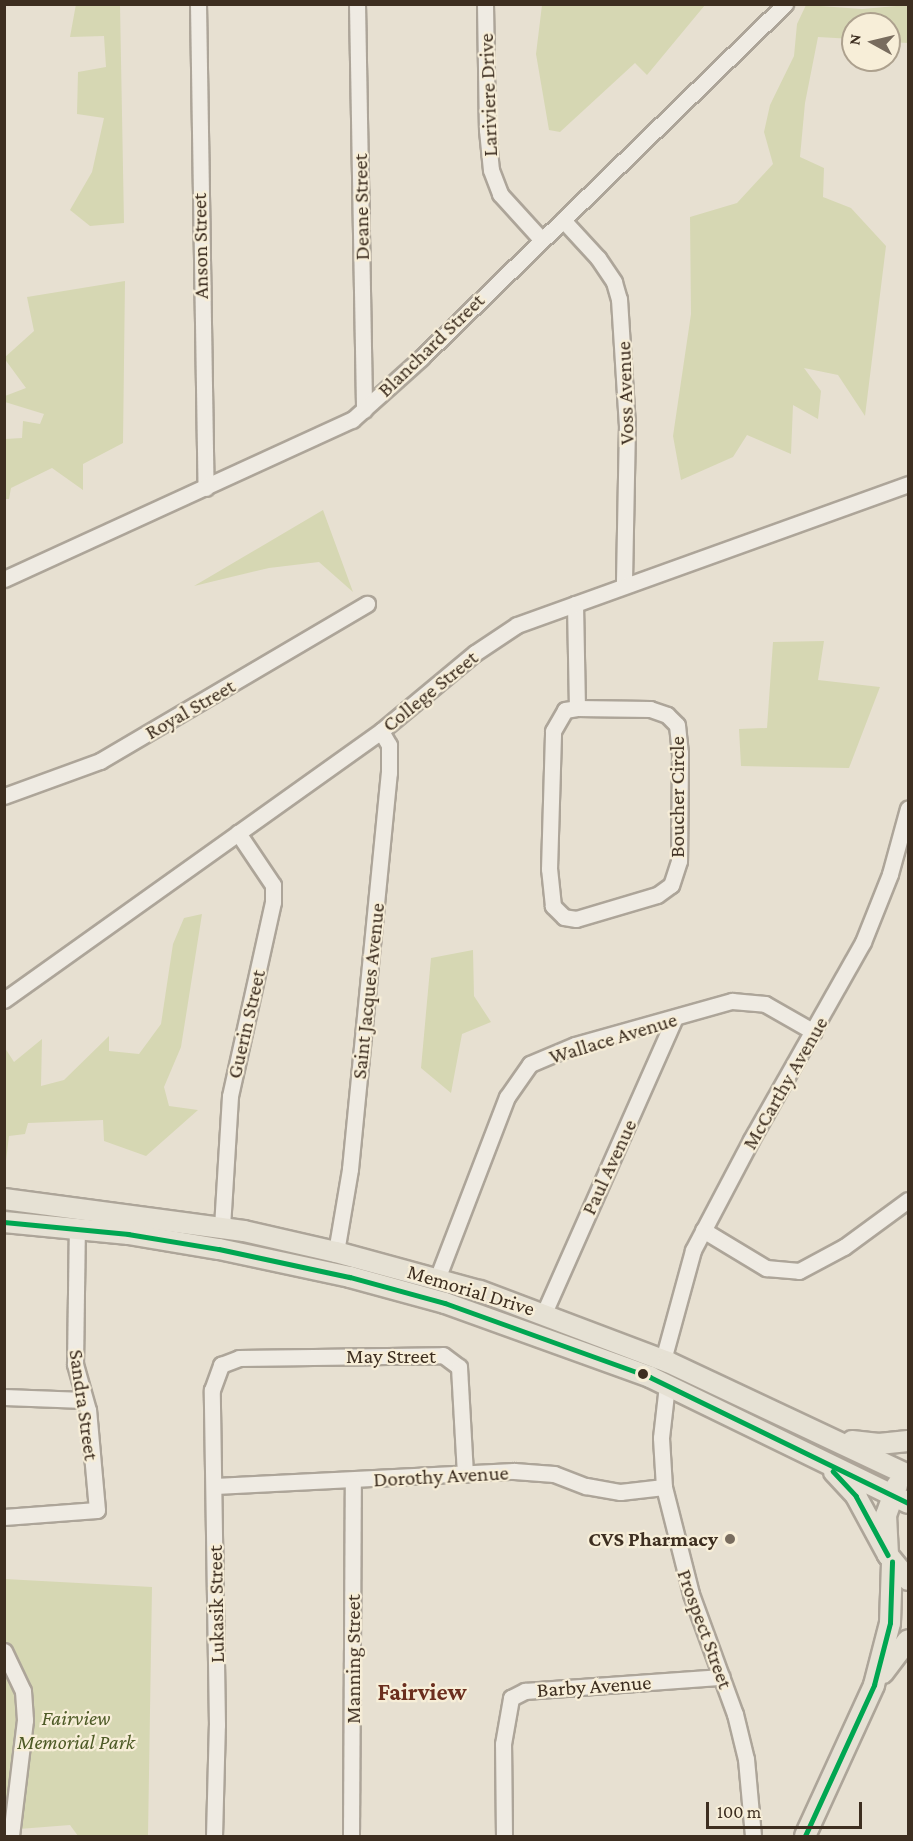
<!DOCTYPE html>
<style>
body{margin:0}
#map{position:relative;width:913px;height:1841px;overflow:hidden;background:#e7e0d1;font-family:"Crimson Pro",serif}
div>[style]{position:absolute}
.green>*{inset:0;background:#d6d7b3}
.roads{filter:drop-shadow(2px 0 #ada599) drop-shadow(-2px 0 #ada599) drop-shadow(0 2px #ada599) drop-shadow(0 -2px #ada599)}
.minor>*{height:15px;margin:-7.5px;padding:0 7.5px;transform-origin:7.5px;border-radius:7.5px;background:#efebe3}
.major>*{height:20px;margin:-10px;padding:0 10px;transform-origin:10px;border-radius:10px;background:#e6e1d4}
.bus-1>*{height:4.5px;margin:-2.25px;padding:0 2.25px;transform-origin:2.25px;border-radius:2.25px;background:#00a651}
.dots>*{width:16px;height:16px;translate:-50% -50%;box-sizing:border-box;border:3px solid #f7eed8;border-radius:50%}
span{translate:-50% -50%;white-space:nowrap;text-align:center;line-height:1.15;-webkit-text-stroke:4.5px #f7eed8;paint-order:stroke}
.street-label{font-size:21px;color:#3d2e20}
.poi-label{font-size:21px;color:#3d2e20;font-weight:700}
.right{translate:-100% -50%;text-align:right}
.park-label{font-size:21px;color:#4d5a26;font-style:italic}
.quarter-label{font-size:24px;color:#6b2e1e;font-weight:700}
.frame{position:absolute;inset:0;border:6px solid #3d2e20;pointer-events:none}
.north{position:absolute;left:841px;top:12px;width:60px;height:60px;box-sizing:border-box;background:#f7eed8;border:2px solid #ada18e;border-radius:50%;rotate:278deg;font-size:16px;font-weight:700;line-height:24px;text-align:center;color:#3d2e20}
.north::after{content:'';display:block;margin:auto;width:21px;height:27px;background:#786c5e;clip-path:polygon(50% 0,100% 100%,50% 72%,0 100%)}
.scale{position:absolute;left:706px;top:1802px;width:156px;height:27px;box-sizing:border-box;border:3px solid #3d2e20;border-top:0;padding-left:8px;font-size:18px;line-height:21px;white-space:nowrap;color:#3d2e20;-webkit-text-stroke:4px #f7eed8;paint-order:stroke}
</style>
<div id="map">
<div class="green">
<div style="clip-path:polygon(76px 4px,120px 5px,124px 223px,90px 226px,70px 210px,92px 172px,104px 118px,77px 114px,78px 72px,106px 67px,104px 36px,70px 37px)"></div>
<div style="clip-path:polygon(542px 5px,542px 4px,705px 5px,647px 75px,635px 63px,560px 132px,549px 130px,536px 54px)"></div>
<div style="clip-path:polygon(806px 5px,862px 9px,908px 5px,908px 43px,889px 42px,889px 24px,853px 24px,853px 39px,818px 37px,805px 103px,800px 157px,824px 168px,823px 197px,851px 208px,886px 246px,865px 416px,838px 375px,804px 368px,821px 391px,818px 419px,793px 405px,791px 454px,747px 435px,733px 457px,681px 480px,673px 436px,691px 314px,690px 217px,737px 203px,773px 164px,764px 132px,770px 105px,794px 56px,797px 24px)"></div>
<div style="clip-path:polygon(125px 281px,123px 443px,83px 464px,83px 490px,52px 468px,11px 488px,9px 499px,5px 499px,5px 439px,22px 438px,23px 421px,40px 424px,44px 414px,5px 402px,5px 396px,26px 388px,4px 358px,34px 331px,27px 297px)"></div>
<div style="clip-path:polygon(323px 510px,353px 592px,319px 562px,269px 568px,194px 586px)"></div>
<div style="clip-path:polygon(824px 641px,818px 680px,880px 687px,849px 768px,741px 766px,739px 729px,767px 728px,773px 642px)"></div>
<div style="clip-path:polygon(202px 914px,181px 1047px,164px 1087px,169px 1106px,198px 1110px,146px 1156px,104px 1141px,103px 1120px,28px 1123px,25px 1134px,9px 1136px,5px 1169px,5px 1048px,14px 1062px,42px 1039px,41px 1086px,64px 1080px,109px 1036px,109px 1051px,139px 1054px,161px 1024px,173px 944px,184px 918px)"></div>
<div style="clip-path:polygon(473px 950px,474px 996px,491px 1022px,462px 1034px,451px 1093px,421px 1068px,431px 958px)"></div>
<div style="clip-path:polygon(5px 1579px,152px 1587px,148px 1836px,78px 1836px,70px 1825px,19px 1829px,5px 1836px,4px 1678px,24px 1678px,5px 1640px)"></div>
</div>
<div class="roads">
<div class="minor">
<div style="left:198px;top:4px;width:484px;rotate:89.1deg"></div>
<div style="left:357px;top:4px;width:406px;rotate:89deg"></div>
<div style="left:485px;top:4px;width:126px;rotate:89.1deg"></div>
<div style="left:487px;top:130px;width:40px;rotate:84.3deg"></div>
<div style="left:491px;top:170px;width:26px;rotate:69deg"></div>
<div style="left:500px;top:194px;width:61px;rotate:47.7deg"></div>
<div style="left:563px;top:220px;width:52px;rotate:47.4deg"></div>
<div style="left:598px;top:258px;width:29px;rotate:56deg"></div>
<div style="left:614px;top:282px;width:18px;rotate:74deg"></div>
<div style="left:619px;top:299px;width:126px;rotate:86.4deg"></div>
<div style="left:627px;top:425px;width:160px;rotate:91.1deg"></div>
<div style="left:4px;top:579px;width:383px;rotate:-24.6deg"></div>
<div style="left:352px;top:420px;width:93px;rotate:-41.9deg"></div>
<div style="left:421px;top:358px;width:508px;rotate:-44.2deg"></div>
<div style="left:575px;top:604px;width:104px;rotate:88.9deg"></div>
<div style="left:577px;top:708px;width:73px;rotate:0.8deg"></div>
<div style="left:650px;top:709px;width:18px;rotate:19deg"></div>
<div style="left:667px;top:715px;width:14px;rotate:45deg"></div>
<div style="left:677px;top:725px;width:28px;rotate:84deg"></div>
<div style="left:680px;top:753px;width:108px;rotate:90.5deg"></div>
<div style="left:679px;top:861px;width:25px;rotate:108deg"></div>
<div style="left:671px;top:885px;width:17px;rotate:144deg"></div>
<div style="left:657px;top:895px;width:84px;rotate:163.5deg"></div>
<div style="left:576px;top:919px;width:12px;rotate:-171deg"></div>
<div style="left:564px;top:917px;width:16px;rotate:-135deg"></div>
<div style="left:553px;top:906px;width:37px;rotate:-96deg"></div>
<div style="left:549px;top:869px;width:138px;rotate:-88.3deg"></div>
<div style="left:553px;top:731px;width:24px;rotate:-60deg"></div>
<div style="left:565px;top:710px;width:12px;rotate:-9deg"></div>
<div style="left:4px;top:796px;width:102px;rotate:-20deg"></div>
<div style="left:100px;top:761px;width:310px;rotate:-30.5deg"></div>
<div style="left:4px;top:1000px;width:463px;rotate:-35.5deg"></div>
<div style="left:381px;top:731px;width:122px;rotate:-39.7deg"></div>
<div style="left:475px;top:653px;width:50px;rotate:-33.7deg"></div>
<div style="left:517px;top:625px;width:416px;rotate:-19.8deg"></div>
<div style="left:222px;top:1227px;width:131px;rotate:-86.5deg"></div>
<div style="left:230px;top:1096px;width:199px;rotate:-77.5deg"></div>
<div style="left:273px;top:902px;width:17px;rotate:-90deg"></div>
<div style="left:273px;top:885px;width:63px;rotate:-123.9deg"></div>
<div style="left:703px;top:1230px;width:74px;rotate:31.1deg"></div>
<div style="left:766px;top:1268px;width:33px;rotate:5deg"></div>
<div style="left:799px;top:1271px;width:51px;rotate:-28.1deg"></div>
<div style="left:844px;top:1247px;width:79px;rotate:-36.3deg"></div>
<div style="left:336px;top:1252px;width:84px;rotate:-80.4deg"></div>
<div style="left:350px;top:1169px;width:398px;rotate:-84.4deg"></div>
<div style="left:389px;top:773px;width:28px;rotate:-90deg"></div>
<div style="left:389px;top:745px;width:16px;rotate:-120deg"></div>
<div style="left:437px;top:1279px;width:195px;rotate:-69deg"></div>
<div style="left:507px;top:1097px;width:40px;rotate:-55.1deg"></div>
<div style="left:530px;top:1064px;width:49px;rotate:-22.9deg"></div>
<div style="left:575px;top:1045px;width:163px;rotate:-15.7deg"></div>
<div style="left:732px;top:1001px;width:33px;rotate:5deg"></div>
<div style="left:765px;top:1004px;width:56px;rotate:29.7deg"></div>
<div style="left:544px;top:1313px;width:321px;rotate:-66.1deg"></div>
<div style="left:663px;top:1360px;width:114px;rotate:-74.7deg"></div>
<div style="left:693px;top:1250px;width:124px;rotate:-62.2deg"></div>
<div style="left:751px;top:1140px;width:227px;rotate:-60.5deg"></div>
<div style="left:863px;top:942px;width:73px;rotate:-68.3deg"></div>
<div style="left:890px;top:874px;width:68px;rotate:-74.7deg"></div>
<div style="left:667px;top:1385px;width:53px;rotate:96.5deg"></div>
<div style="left:661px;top:1438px;width:49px;rotate:86.5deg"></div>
<div style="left:664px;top:1487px;width:110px;rotate:75.8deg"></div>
<div style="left:691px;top:1594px;width:128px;rotate:69.9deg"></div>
<div style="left:735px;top:1714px;width:46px;rotate:76.3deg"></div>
<div style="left:746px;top:1759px;width:77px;rotate:84.8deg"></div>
<div style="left:4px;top:1397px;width:79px;rotate:2.2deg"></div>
<div style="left:215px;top:1486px;width:299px;rotate:-2.9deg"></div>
<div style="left:514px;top:1471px;width:40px;rotate:4.3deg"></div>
<div style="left:554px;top:1474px;width:34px;rotate:21deg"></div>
<div style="left:586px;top:1486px;width:35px;rotate:10deg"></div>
<div style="left:620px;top:1492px;width:44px;rotate:-6.5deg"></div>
<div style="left:4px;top:1517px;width:93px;rotate:-4.3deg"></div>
<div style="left:97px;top:1510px;width:100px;rotate:-95.1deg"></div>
<div style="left:88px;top:1410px;width:48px;rotate:-105.8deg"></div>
<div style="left:75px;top:1364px;width:136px;rotate:-89.2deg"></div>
<div style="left:4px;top:1651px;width:44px;rotate:64.6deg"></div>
<div style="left:23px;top:1691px;width:29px;rotate:86deg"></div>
<div style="left:25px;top:1720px;width:117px;rotate:96.9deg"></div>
<div style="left:214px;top:1836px;width:111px;rotate:-88.5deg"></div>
<div style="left:217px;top:1725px;width:335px;rotate:-90.9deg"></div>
<div style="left:212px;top:1390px;width:27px;rotate:-70deg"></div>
<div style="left:221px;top:1365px;width:19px;rotate:-21deg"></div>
<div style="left:239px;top:1358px;width:204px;rotate:-0.8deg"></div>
<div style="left:443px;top:1355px;width:20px;rotate:37deg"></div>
<div style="left:459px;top:1367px;width:107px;rotate:86.8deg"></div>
<div style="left:351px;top:1836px;width:354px;rotate:-89.7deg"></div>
<div style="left:504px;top:1836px;width:92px;rotate:-90.6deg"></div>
<div style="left:503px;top:1744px;width:47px;rotate:-80.1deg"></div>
<div style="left:511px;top:1698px;width:16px;rotate:-27deg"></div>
<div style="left:525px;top:1691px;width:197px;rotate:-4.1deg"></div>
</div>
<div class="major">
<div style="left:4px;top:1199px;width:242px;rotate:7.6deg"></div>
<div style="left:244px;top:1231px;width:94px;rotate:12.9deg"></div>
<div style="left:336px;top:1252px;width:149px;rotate:15.2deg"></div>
<div style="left:480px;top:1291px;width:201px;rotate:20.7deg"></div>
<div style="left:668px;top:1362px;width:265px;rotate:25.2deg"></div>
<div style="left:4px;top:1222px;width:125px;rotate:5.5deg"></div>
<div style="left:128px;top:1234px;width:92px;rotate:9.4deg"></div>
<div style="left:219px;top:1249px;width:134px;rotate:12.1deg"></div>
<div style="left:350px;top:1277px;width:98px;rotate:15.3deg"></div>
<div style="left:445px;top:1303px;width:218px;rotate:19.8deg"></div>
<div style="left:650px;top:1377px;width:287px;rotate:26deg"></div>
<div style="left:852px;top:1441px;width:27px;rotate:6deg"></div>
<div style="left:879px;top:1444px;width:29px;rotate:-6deg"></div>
<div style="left:834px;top:1472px;width:33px;rotate:47deg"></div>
<div style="left:856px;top:1496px;width:67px;rotate:61.5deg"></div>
<div style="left:897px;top:1485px;width:32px;rotate:110deg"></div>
<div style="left:886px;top:1515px;width:40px;rotate:87.1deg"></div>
<div style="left:888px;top:1555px;width:32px;rotate:51deg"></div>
<div style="left:883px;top:1673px;width:41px;rotate:-52.9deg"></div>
<div style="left:805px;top:1836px;width:166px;rotate:-65.4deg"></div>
<div style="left:874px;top:1685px;width:64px;rotate:-75.5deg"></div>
<div style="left:890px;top:1623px;width:61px;rotate:-88.1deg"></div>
</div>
</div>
<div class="bus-1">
<div style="left:4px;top:1222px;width:125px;rotate:5.5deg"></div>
<div style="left:128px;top:1234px;width:92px;rotate:9.4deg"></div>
<div style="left:219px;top:1249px;width:134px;rotate:12.1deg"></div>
<div style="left:350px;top:1277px;width:98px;rotate:15.3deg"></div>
<div style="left:445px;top:1303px;width:218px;rotate:19.8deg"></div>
<div style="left:650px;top:1377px;width:287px;rotate:26deg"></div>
<div style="left:833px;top:1471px;width:34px;rotate:47deg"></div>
<div style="left:856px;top:1496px;width:67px;rotate:61.5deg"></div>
<div style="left:805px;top:1836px;width:166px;rotate:-65.4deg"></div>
<div style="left:874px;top:1685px;width:64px;rotate:-75.5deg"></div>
<div style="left:890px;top:1623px;width:61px;rotate:-88.1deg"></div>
</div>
<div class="dots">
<div style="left:643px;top:1374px;background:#3d2e20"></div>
<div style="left:730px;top:1539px;background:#786c5e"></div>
</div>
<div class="street-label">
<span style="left:488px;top:95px;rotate:-92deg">Lariviere Drive</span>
<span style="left:361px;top:207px;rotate:-91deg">Deane Street</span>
<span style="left:200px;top:246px;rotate:-91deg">Anson Street</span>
<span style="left:431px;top:345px;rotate:-44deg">Blanchard Street</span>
<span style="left:625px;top:393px;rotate:-92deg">Voss Avenue</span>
<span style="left:430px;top:691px;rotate:-39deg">College Street</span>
<span style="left:190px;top:709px;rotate:-30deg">Royal Street</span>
<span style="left:677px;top:797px;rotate:-90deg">Boucher Circle</span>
<span style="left:368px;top:991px;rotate:-84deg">Saint Jacques Avenue</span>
<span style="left:246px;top:1024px;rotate:-77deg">Guerin Street</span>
<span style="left:613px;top:1038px;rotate:-17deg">Wallace Avenue</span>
<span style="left:785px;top:1083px;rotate:-60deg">McCarthy Avenue</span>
<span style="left:609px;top:1167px;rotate:-65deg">Paul Avenue</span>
<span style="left:471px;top:1290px;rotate:17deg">Memorial Drive</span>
<span style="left:391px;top:1356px">May Street</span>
<span style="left:84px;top:1405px;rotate:82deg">Sandra Street</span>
<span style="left:441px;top:1476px;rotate:-3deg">Dorothy Avenue</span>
<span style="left:216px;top:1604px;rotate:-91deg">Lukasik Street</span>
<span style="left:705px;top:1629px;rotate:70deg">Prospect Street</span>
<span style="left:353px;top:1659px;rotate:-90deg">Manning Street</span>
<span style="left:594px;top:1686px;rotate:-4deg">Barby Avenue</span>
</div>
<div class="poi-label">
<span class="right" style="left:718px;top:1539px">CVS Pharmacy</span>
</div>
<div class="park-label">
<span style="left:76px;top:1730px">Fairview<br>Memorial Park</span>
</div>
<div class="quarter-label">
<span style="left:422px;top:1692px">Fairview</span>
</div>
<div class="frame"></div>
<div class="north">N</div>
<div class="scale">100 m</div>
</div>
